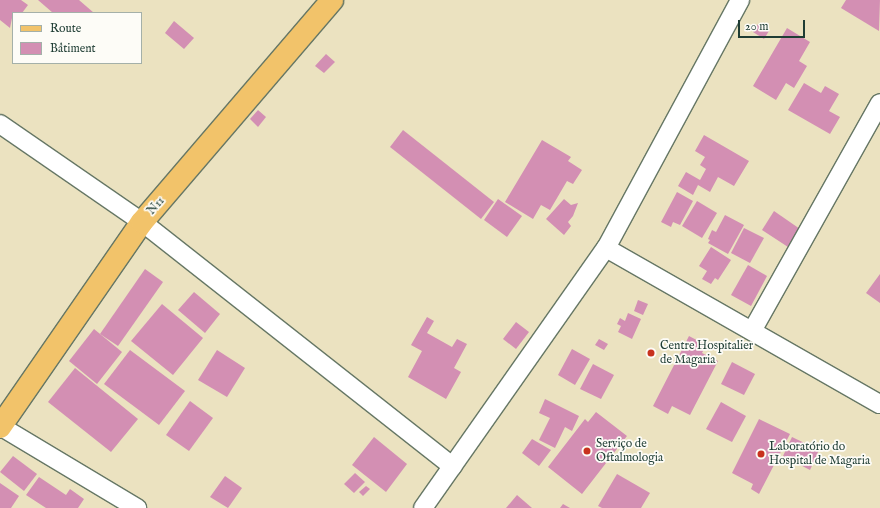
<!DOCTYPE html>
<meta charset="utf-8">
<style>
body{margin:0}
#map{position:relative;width:880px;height:508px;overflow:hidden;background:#ebe2c0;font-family:"IM FELL English",serif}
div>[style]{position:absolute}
.building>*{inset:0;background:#d38fb3}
.roads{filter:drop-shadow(1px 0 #667765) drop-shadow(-1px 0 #667765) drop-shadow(0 1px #667765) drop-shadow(0 -1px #667765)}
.street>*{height:18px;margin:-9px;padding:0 9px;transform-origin:9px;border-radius:9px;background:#fff}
.primary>*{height:22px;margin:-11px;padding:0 11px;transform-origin:11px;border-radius:11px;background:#f2c36a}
.dots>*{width:11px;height:11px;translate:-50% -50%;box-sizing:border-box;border:2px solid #fdfcf7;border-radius:50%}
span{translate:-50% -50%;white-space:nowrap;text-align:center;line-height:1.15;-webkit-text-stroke:3.5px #fdfcf7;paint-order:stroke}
.street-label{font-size:12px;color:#1f3d34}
.poi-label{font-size:12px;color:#1f3d34}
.left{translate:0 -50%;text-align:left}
.legend{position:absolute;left:12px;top:12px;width:130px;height:52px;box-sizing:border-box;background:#fdfcf7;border:1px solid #a4b0a9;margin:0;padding:5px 7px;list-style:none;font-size:12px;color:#1f3d34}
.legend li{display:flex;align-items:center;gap:8px;height:20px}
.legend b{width:20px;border:1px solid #a4b0a9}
.scale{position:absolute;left:738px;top:20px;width:67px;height:18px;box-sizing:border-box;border:2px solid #1f3d34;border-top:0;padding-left:5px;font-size:12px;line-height:14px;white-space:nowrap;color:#1f3d34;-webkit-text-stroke:3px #fdfcf7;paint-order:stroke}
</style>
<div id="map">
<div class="building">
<div style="clip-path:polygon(0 0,21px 0,28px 5px,22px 13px,13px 13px,10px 28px,0 20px)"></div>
<div style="clip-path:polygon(38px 0,79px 0,94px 13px,53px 13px)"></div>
<div style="clip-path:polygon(846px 0,880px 0,879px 31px,841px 8px)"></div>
<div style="clip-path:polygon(174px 21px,194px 38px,184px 49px,165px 33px)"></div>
<div style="clip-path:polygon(758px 24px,769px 31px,764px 39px,753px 32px)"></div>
<div style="clip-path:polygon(787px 28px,810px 42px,799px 61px,807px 66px,794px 88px,786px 83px,776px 100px,753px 86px)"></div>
<div style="clip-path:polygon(326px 54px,335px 62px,324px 73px,315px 66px)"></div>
<div style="clip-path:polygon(804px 83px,821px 93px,825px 86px,839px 94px,829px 111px,840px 117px,830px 134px,788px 110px)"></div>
<div style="clip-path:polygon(258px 110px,266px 117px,258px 127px,250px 119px)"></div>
<div style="clip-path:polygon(403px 130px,494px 202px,481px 219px,390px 147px)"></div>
<div style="clip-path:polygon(704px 135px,749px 161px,734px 186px,718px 177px,710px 192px,698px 185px,693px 195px,678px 186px,686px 172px,700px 180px,706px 169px,700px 165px,705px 157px,695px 151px)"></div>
<div style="clip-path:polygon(542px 140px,571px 157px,568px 161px,582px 170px,573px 184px,567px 181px,550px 210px,541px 205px,533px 219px,505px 202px)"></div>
<div style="clip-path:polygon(677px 192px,693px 201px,680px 225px,673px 222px,671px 227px,661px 222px)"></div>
<div style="clip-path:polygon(498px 199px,522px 216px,507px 237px,484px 220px)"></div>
<div style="clip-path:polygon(564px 199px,571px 205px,578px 203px,573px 216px,568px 222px,571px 226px,564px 235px,546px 219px)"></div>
<div style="clip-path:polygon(697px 201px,717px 213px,702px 238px,682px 226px)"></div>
<div style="clip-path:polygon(774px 211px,800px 229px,788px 247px,762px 230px)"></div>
<div style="clip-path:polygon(725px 215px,744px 225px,728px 254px,708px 243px,710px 240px,708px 239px,712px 230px,716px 232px)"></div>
<div style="clip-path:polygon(744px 228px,764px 238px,750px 263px,731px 253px)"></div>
<div style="clip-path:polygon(711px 247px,731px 260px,718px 280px,715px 278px,711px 284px,702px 279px,707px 271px,699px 266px)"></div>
<div style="clip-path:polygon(748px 265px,767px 276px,751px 306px,731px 295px)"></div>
<div style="clip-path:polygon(145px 269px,163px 282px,118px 346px,100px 334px)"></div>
<div style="clip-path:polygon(880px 274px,880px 303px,866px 293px)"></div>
<div style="clip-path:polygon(194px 292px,220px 314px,205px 333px,178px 310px)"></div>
<div style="clip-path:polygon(638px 300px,648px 304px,643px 315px,634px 311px)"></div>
<div style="clip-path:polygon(162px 304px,203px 338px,173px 375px,131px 341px)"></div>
<div style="clip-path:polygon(628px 313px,641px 319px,632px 339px,618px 332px,621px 326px,617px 324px,620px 318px,625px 321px)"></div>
<div style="clip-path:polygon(427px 317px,434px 321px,427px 333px,452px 347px,457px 339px,467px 344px,454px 368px,461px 372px,446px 399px,408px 377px,422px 351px,411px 345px)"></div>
<div style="clip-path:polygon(516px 322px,529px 332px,516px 349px,503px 339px)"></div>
<div style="clip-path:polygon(94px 329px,122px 352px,97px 384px,69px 361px)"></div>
<div style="clip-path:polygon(689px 336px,706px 345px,702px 353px,718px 361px,690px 415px,672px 406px,668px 414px,653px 406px)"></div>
<div style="clip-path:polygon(599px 339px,608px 344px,604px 350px,595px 345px)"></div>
<div style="clip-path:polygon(572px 349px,590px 359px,575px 385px,558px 375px)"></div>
<div style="clip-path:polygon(130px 350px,185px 391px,159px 425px,104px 384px)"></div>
<div style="clip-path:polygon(217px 350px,245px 368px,227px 397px,198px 380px)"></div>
<div style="clip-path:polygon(732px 362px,755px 374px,744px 395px,721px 384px)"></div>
<div style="clip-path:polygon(593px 364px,614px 375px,601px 399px,580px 389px)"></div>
<div style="clip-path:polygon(75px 368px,138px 419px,111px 452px,48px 402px)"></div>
<div style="clip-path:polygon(545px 399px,579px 416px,572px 431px,565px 427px,555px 448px,539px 440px,550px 418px,539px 413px)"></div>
<div style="clip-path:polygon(190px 401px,213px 418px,189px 451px,166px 435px)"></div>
<div style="clip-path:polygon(721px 402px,746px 416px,732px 442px,706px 429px)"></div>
<div style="clip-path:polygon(596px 412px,627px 436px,582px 494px,548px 467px,585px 419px,588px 422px)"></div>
<div style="clip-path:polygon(759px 419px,790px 434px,759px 494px,751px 489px,753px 484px,732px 473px)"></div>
<div style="clip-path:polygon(374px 437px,407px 464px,386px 492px,352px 465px)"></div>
<div style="clip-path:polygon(792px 437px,819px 450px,810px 470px,783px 456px)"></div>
<div style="clip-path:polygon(532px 439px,551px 450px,539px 466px,522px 453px)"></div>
<div style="clip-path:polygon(13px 456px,37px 474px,24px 491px,0 472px)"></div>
<div style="clip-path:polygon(355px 473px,365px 482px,354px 493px,344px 484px)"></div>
<div style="clip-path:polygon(617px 474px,650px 493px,641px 508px,602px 508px,598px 506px)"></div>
<div style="clip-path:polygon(225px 476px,242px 488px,228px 508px,210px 497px)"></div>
<div style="clip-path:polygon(39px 477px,66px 495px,70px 489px,84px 499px,78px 508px,46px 508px,26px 495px)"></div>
<div style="clip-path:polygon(0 483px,19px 496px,11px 508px,0 508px)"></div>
<div style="clip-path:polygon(366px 486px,370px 489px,363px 496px,359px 492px)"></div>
<div style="clip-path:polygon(517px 495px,532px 508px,506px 508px)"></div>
<div style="clip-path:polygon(563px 504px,570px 508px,560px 508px)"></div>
</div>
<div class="roads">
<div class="street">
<div style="left:0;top:124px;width:173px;rotate:34.6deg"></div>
<div style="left:142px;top:222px;width:395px;rotate:38.2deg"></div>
<div style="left:606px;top:248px;width:315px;rotate:29.7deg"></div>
<div style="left:752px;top:331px;width:261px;rotate:-60.7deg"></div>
<div style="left:0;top:426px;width:160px;rotate:30.9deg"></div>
<div style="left:423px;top:508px;width:318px;rotate:-54.9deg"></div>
<div style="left:606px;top:248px;width:282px;rotate:-61.6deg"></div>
</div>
<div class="primary">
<div style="left:0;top:427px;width:249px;rotate:-55.3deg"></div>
<div style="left:142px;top:222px;width:292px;rotate:-49.4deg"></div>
</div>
</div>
<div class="dots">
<div style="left:651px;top:353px;background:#c8321e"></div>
<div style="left:587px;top:451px;background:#c8321e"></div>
<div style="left:761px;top:454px;background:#c8321e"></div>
</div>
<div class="street-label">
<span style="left:156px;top:206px;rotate:-49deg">N11</span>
</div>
<div class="poi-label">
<span class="left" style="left:660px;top:353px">Centre Hospitalier<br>de Magaria</span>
<span class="left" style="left:596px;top:451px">Serviço de<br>Oftalmologia</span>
<span class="left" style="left:769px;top:454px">Laboratório do<br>Hospital de Magaria</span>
</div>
<ul class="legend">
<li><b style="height:5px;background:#f2c36a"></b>Route</li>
<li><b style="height:11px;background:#d38fb3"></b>Bâtiment</li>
</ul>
<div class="scale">20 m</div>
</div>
